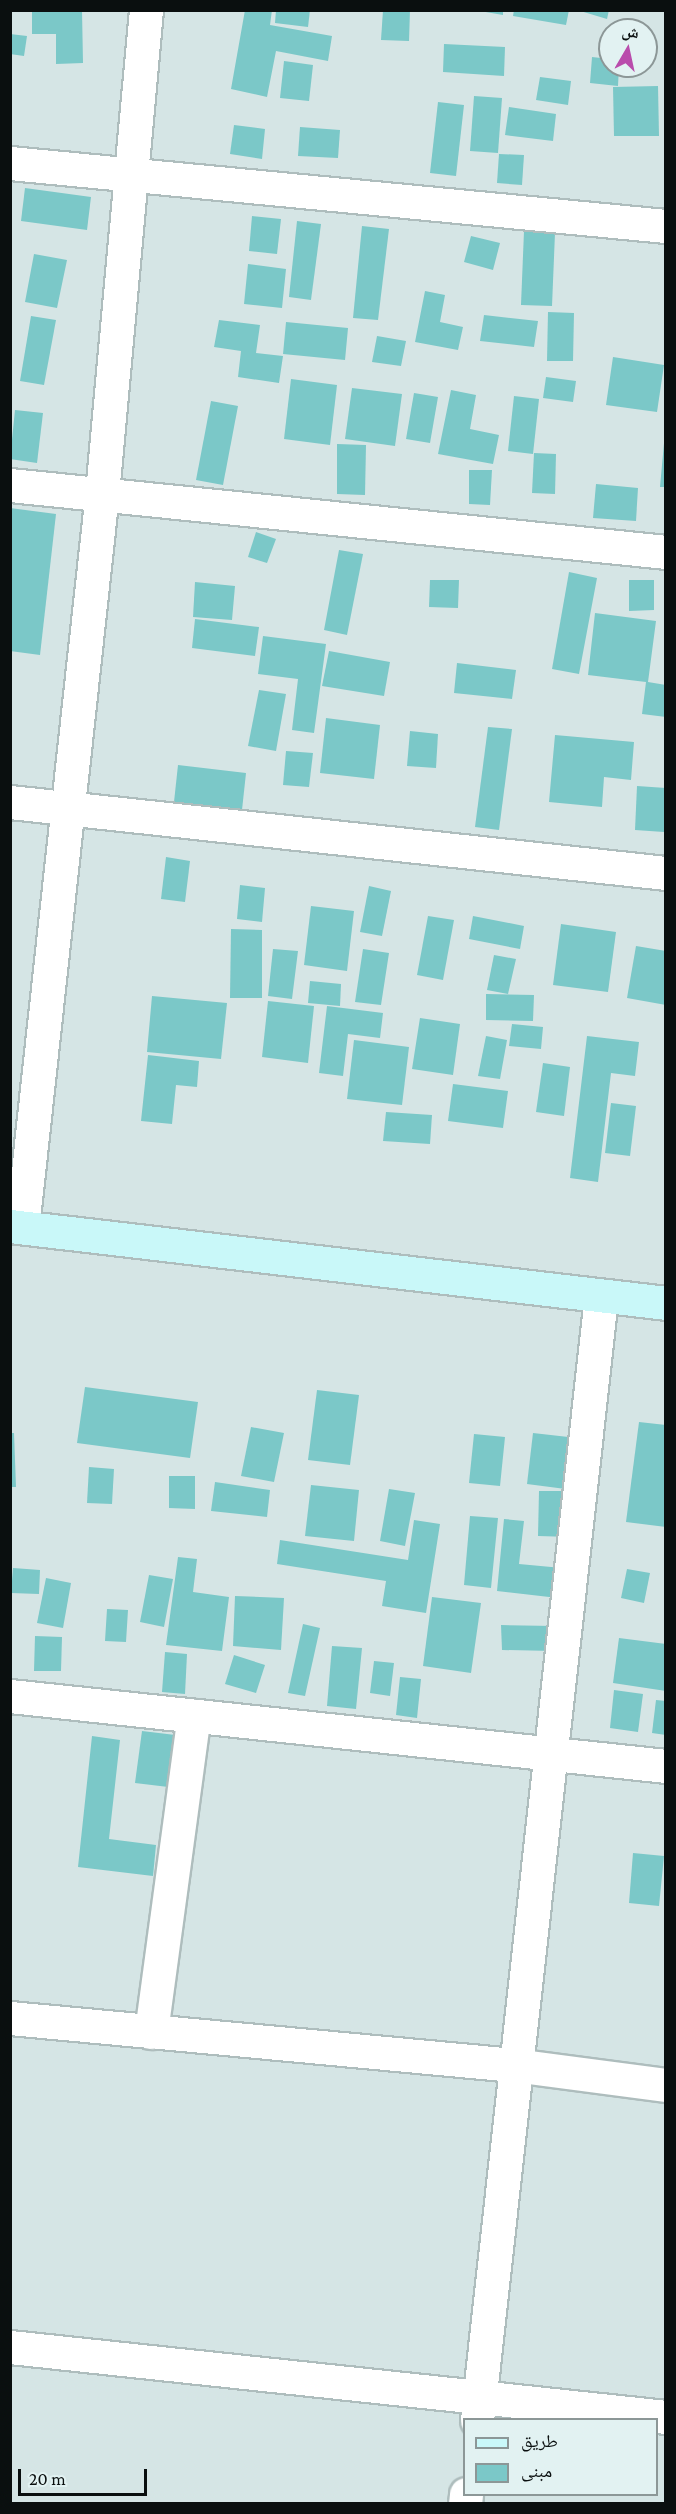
<!DOCTYPE html>
<meta charset="utf-8">
<style>
body{margin:0}
#map{position:relative;width:676px;height:2514px;overflow:hidden;background:#d5e5e5;font-family:"Crimson Pro","Noto Naskh Arabic",serif}
div>[style]{position:absolute}
.building>*{inset:0;background:#7bc8c8}
.roads{filter:drop-shadow(2px 0 #aebdbd) drop-shadow(-2px 0 #aebdbd) drop-shadow(0 2px #aebdbd) drop-shadow(0 -2px #aebdbd)}
.street>*{height:33px;margin:-16.5px;padding:0 16.5px;transform-origin:16.5px;border-radius:16.5px;background:#fff}
.secondary>*{height:33px;margin:-16.5px;padding:0 16.5px;transform-origin:16.5px;border-radius:16.5px;background:#c9f8f9}
span{translate:-50% -50%;white-space:nowrap;text-align:center;line-height:1.15;-webkit-text-stroke:5px #e2f2f2;paint-order:stroke}
.frame{position:absolute;inset:0;border:12px solid #0a0f0f;pointer-events:none}
.legend{position:absolute;left:463px;top:2418px;width:195px;height:78px;box-sizing:border-box;background:#e2f2f2;border:2px solid #8c9797;margin:0;padding:8px 10px;list-style:none;font-size:18px;color:#0a0f0f}
.legend li{display:flex;align-items:center;gap:12px;height:30px}
.legend b{width:30px;border:2px solid #8c9797}
.north{position:absolute;left:598px;top:18px;width:60px;height:60px;box-sizing:border-box;background:#e2f2f2;border:2px solid #8c9797;border-radius:50%;rotate:9deg;font-size:16px;font-weight:700;line-height:24px;text-align:center;color:#0a0f0f}
.north::after{content:'';display:block;margin:auto;width:21px;height:27px;background:#b94cac;clip-path:polygon(50% 0,100% 100%,50% 72%,0 100%)}
.scale{position:absolute;left:18px;top:2469px;width:129px;height:27px;box-sizing:border-box;border:3px solid #0a0f0f;border-top:0;padding-left:8px;font-size:18px;line-height:21px;white-space:nowrap;color:#0a0f0f;-webkit-text-stroke:4px #e2f2f2;paint-order:stroke}
</style>
<div id="map">
<div class="building">
<div style="clip-path:polygon(32px 10px,82px 10px,83px 63px,56px 64px,56px 34px,32px 34px)"></div>
<div style="clip-path:polygon(245px 10px,272px 10px,270px 25px,332px 36px,328px 61px,276px 51px,267px 97px,231px 89px)"></div>
<div style="clip-path:polygon(276px 10px,310px 10px,308px 27px,275px 23px)"></div>
<div style="clip-path:polygon(383px 10px,410px 10px,409px 41px,381px 40px)"></div>
<div style="clip-path:polygon(474px 10px,503px 10px,503px 15px)"></div>
<div style="clip-path:polygon(514px 10px,569px 10px,566px 25px,513px 16px)"></div>
<div style="clip-path:polygon(577px 10px,609px 10px,607px 19px)"></div>
<div style="clip-path:polygon(10px 34px,27px 36px,24px 56px,10px 54px)"></div>
<div style="clip-path:polygon(444px 44px,505px 47px,504px 76px,443px 72px)"></div>
<div style="clip-path:polygon(592px 57px,610px 59px,610px 66px,619px 66px,618px 86px,590px 83px)"></div>
<div style="clip-path:polygon(284px 61px,313px 65px,309px 101px,280px 98px)"></div>
<div style="clip-path:polygon(540px 77px,571px 81px,568px 105px,536px 100px)"></div>
<div style="clip-path:polygon(658px 86px,659px 136px,614px 136px,613px 87px)"></div>
<div style="clip-path:polygon(474px 96px,502px 98px,498px 153px,470px 151px)"></div>
<div style="clip-path:polygon(438px 102px,464px 105px,456px 176px,430px 173px)"></div>
<div style="clip-path:polygon(509px 107px,556px 114px,553px 141px,505px 135px)"></div>
<div style="clip-path:polygon(234px 125px,265px 129px,262px 159px,230px 154px)"></div>
<div style="clip-path:polygon(300px 127px,340px 130px,338px 158px,298px 156px)"></div>
<div style="clip-path:polygon(499px 154px,524px 155px,522px 185px,497px 183px)"></div>
<div style="clip-path:polygon(25px 188px,91px 197px,87px 230px,21px 221px)"></div>
<div style="clip-path:polygon(252px 216px,281px 219px,277px 254px,249px 251px)"></div>
<div style="clip-path:polygon(297px 221px,321px 224px,311px 300px,289px 297px)"></div>
<div style="clip-path:polygon(362px 226px,389px 229px,378px 320px,353px 318px)"></div>
<div style="clip-path:polygon(524px 231px,555px 233px,552px 306px,521px 305px)"></div>
<div style="clip-path:polygon(471px 236px,500px 243px,493px 270px,464px 262px)"></div>
<div style="clip-path:polygon(34px 254px,67px 260px,57px 308px,25px 302px)"></div>
<div style="clip-path:polygon(248px 264px,286px 269px,282px 308px,244px 304px)"></div>
<div style="clip-path:polygon(425px 291px,445px 295px,440px 322px,463px 327px,458px 350px,415px 342px)"></div>
<div style="clip-path:polygon(548px 312px,574px 313px,573px 361px,547px 361px)"></div>
<div style="clip-path:polygon(484px 315px,538px 321px,534px 347px,480px 341px)"></div>
<div style="clip-path:polygon(31px 316px,56px 320px,44px 385px,20px 381px)"></div>
<div style="clip-path:polygon(219px 320px,260px 325px,256px 353px,283px 356px,279px 383px,238px 377px,241px 351px,214px 347px)"></div>
<div style="clip-path:polygon(286px 322px,348px 328px,345px 360px,283px 354px)"></div>
<div style="clip-path:polygon(377px 336px,406px 341px,401px 366px,372px 362px)"></div>
<div style="clip-path:polygon(613px 357px,664px 365px,657px 412px,606px 405px)"></div>
<div style="clip-path:polygon(546px 377px,576px 381px,573px 402px,543px 398px)"></div>
<div style="clip-path:polygon(291px 379px,337px 385px,330px 445px,284px 439px)"></div>
<div style="clip-path:polygon(352px 388px,402px 394px,395px 446px,345px 439px)"></div>
<div style="clip-path:polygon(451px 390px,476px 395px,470px 429px,499px 435px,493px 464px,438px 454px)"></div>
<div style="clip-path:polygon(414px 393px,438px 397px,430px 443px,406px 439px)"></div>
<div style="clip-path:polygon(514px 396px,539px 399px,533px 454px,508px 451px)"></div>
<div style="clip-path:polygon(211px 401px,238px 406px,223px 485px,196px 480px)"></div>
<div style="clip-path:polygon(15px 410px,43px 413px,37px 463px,10px 459px)"></div>
<div style="clip-path:polygon(664px 443px,666px 443px,666px 487px,660px 487px)"></div>
<div style="clip-path:polygon(337px 444px,366px 445px,365px 495px,337px 494px)"></div>
<div style="clip-path:polygon(534px 453px,556px 454px,555px 494px,532px 493px)"></div>
<div style="clip-path:polygon(469px 470px,492px 470px,490px 505px,469px 504px)"></div>
<div style="clip-path:polygon(596px 484px,638px 488px,636px 521px,593px 518px)"></div>
<div style="clip-path:polygon(10px 508px,56px 514px,40px 655px,10px 651px)"></div>
<div style="clip-path:polygon(256px 532px,276px 539px,267px 563px,248px 557px)"></div>
<div style="clip-path:polygon(339px 550px,363px 554px,347px 635px,324px 630px)"></div>
<div style="clip-path:polygon(569px 572px,597px 578px,579px 674px,552px 669px)"></div>
<div style="clip-path:polygon(430px 580px,459px 580px,458px 608px,429px 607px)"></div>
<div style="clip-path:polygon(629px 580px,654px 580px,654px 610px,629px 611px)"></div>
<div style="clip-path:polygon(195px 582px,235px 586px,232px 620px,193px 617px)"></div>
<div style="clip-path:polygon(595px 613px,656px 621px,648px 682px,666px 685px,666px 717px,642px 714px,646px 682px,588px 675px)"></div>
<div style="clip-path:polygon(195px 619px,259px 627px,255px 656px,192px 648px)"></div>
<div style="clip-path:polygon(263px 636px,326px 644px,314px 733px,292px 730px,298px 679px,258px 674px)"></div>
<div style="clip-path:polygon(329px 651px,390px 662px,384px 696px,322px 686px)"></div>
<div style="clip-path:polygon(457px 663px,516px 670px,512px 699px,454px 693px)"></div>
<div style="clip-path:polygon(259px 690px,286px 694px,276px 751px,248px 746px)"></div>
<div style="clip-path:polygon(326px 718px,380px 725px,374px 779px,320px 773px)"></div>
<div style="clip-path:polygon(488px 727px,512px 729px,499px 830px,475px 827px)"></div>
<div style="clip-path:polygon(410px 731px,438px 734px,436px 768px,407px 766px)"></div>
<div style="clip-path:polygon(555px 735px,634px 742px,631px 780px,604px 777px,602px 807px,549px 802px)"></div>
<div style="clip-path:polygon(286px 751px,313px 753px,309px 787px,283px 785px)"></div>
<div style="clip-path:polygon(178px 765px,246px 773px,242px 810px,174px 802px)"></div>
<div style="clip-path:polygon(637px 786px,666px 788px,664px 832px,635px 830px)"></div>
<div style="clip-path:polygon(166px 857px,190px 861px,185px 902px,161px 899px)"></div>
<div style="clip-path:polygon(240px 885px,265px 888px,262px 922px,237px 919px)"></div>
<div style="clip-path:polygon(369px 886px,391px 891px,382px 936px,360px 932px)"></div>
<div style="clip-path:polygon(311px 906px,354px 911px,347px 971px,304px 965px)"></div>
<div style="clip-path:polygon(428px 916px,454px 920px,443px 980px,417px 975px)"></div>
<div style="clip-path:polygon(473px 916px,524px 926px,520px 949px,469px 939px)"></div>
<div style="clip-path:polygon(561px 924px,616px 932px,608px 992px,553px 985px)"></div>
<div style="clip-path:polygon(231px 929px,262px 930px,262px 998px,230px 998px)"></div>
<div style="clip-path:polygon(636px 946px,666px 951px,666px 1005px,627px 998px)"></div>
<div style="clip-path:polygon(273px 949px,298px 951px,292px 999px,268px 996px)"></div>
<div style="clip-path:polygon(363px 949px,389px 953px,381px 1005px,355px 1002px)"></div>
<div style="clip-path:polygon(494px 955px,516px 959px,508px 994px,487px 990px)"></div>
<div style="clip-path:polygon(310px 981px,341px 984px,340px 1006px,308px 1003px)"></div>
<div style="clip-path:polygon(486px 994px,534px 995px,533px 1021px,486px 1020px)"></div>
<div style="clip-path:polygon(152px 996px,227px 1003px,221px 1059px,147px 1052px)"></div>
<div style="clip-path:polygon(268px 1001px,314px 1006px,308px 1063px,262px 1057px)"></div>
<div style="clip-path:polygon(327px 1006px,383px 1013px,380px 1038px,348px 1034px,343px 1076px,319px 1073px)"></div>
<div style="clip-path:polygon(420px 1018px,460px 1024px,453px 1075px,412px 1069px)"></div>
<div style="clip-path:polygon(512px 1024px,543px 1027px,541px 1049px,509px 1046px)"></div>
<div style="clip-path:polygon(486px 1036px,507px 1040px,500px 1079px,478px 1076px)"></div>
<div style="clip-path:polygon(587px 1036px,639px 1042px,635px 1076px,611px 1073px,598px 1182px,570px 1178px)"></div>
<div style="clip-path:polygon(354px 1040px,409px 1047px,402px 1105px,347px 1099px)"></div>
<div style="clip-path:polygon(148px 1055px,199px 1061px,197px 1087px,176px 1085px,172px 1124px,141px 1121px)"></div>
<div style="clip-path:polygon(543px 1063px,570px 1067px,564px 1116px,536px 1112px)"></div>
<div style="clip-path:polygon(453px 1084px,508px 1091px,503px 1128px,448px 1121px)"></div>
<div style="clip-path:polygon(611px 1103px,636px 1106px,630px 1156px,605px 1153px)"></div>
<div style="clip-path:polygon(386px 1112px,432px 1115px,430px 1144px,383px 1141px)"></div>
<div style="clip-path:polygon(85px 1387px,198px 1402px,190px 1458px,77px 1443px)"></div>
<div style="clip-path:polygon(317px 1390px,359px 1395px,350px 1465px,308px 1460px)"></div>
<div style="clip-path:polygon(639px 1422px,666px 1425px,666px 1527px,626px 1522px)"></div>
<div style="clip-path:polygon(251px 1427px,284px 1433px,274px 1482px,241px 1476px)"></div>
<div style="clip-path:polygon(10px 1433px,14px 1433px,16px 1487px,10px 1487px)"></div>
<div style="clip-path:polygon(533px 1433px,586px 1439px,581px 1491px,527px 1484px)"></div>
<div style="clip-path:polygon(474px 1434px,505px 1437px,500px 1486px,469px 1483px)"></div>
<div style="clip-path:polygon(89px 1467px,114px 1469px,112px 1504px,87px 1503px)"></div>
<div style="clip-path:polygon(169px 1476px,195px 1476px,195px 1509px,169px 1508px)"></div>
<div style="clip-path:polygon(215px 1482px,270px 1490px,267px 1517px,211px 1511px)"></div>
<div style="clip-path:polygon(311px 1485px,359px 1490px,354px 1541px,305px 1536px)"></div>
<div style="clip-path:polygon(389px 1489px,415px 1493px,405px 1546px,380px 1541px)"></div>
<div style="clip-path:polygon(539px 1491px,572px 1491px,571px 1537px,538px 1536px)"></div>
<div style="clip-path:polygon(470px 1516px,498px 1518px,491px 1588px,464px 1585px)"></div>
<div style="clip-path:polygon(504px 1519px,524px 1521px,519px 1564px,562px 1568px,558px 1598px,497px 1591px)"></div>
<div style="clip-path:polygon(414px 1520px,440px 1524px,426px 1613px,382px 1606px,386px 1581px,277px 1564px,280px 1540px,408px 1560px)"></div>
<div style="clip-path:polygon(178px 1557px,197px 1559px,193px 1592px,229px 1597px,222px 1651px,166px 1645px)"></div>
<div style="clip-path:polygon(13px 1568px,40px 1570px,39px 1594px,11px 1593px)"></div>
<div style="clip-path:polygon(627px 1569px,650px 1573px,644px 1603px,621px 1598px)"></div>
<div style="clip-path:polygon(149px 1575px,173px 1579px,164px 1627px,140px 1622px)"></div>
<div style="clip-path:polygon(46px 1578px,71px 1583px,63px 1628px,37px 1623px)"></div>
<div style="clip-path:polygon(235px 1596px,284px 1598px,281px 1650px,233px 1646px)"></div>
<div style="clip-path:polygon(432px 1597px,481px 1603px,471px 1673px,423px 1666px)"></div>
<div style="clip-path:polygon(107px 1609px,128px 1610px,126px 1642px,105px 1641px)"></div>
<div style="clip-path:polygon(303px 1624px,320px 1628px,305px 1696px,288px 1693px)"></div>
<div style="clip-path:polygon(501px 1625px,554px 1626px,554px 1651px,502px 1650px)"></div>
<div style="clip-path:polygon(35px 1636px,62px 1637px,61px 1671px,34px 1671px)"></div>
<div style="clip-path:polygon(619px 1638px,666px 1644px,666px 1691px,613px 1683px)"></div>
<div style="clip-path:polygon(332px 1646px,362px 1648px,356px 1709px,327px 1706px)"></div>
<div style="clip-path:polygon(165px 1652px,187px 1654px,185px 1694px,162px 1692px)"></div>
<div style="clip-path:polygon(234px 1655px,265px 1665px,256px 1693px,225px 1684px)"></div>
<div style="clip-path:polygon(374px 1661px,394px 1663px,390px 1696px,370px 1693px)"></div>
<div style="clip-path:polygon(400px 1677px,421px 1679px,417px 1718px,396px 1715px)"></div>
<div style="clip-path:polygon(614px 1690px,643px 1694px,638px 1732px,610px 1728px)"></div>
<div style="clip-path:polygon(656px 1700px,666px 1701px,666px 1735px,652px 1733px)"></div>
<div style="clip-path:polygon(142px 1731px,192px 1737px,185px 1789px,135px 1783px)"></div>
<div style="clip-path:polygon(92px 1736px,120px 1740px,109px 1839px,156px 1845px,153px 1876px,78px 1867px)"></div>
<div style="clip-path:polygon(633px 1853px,664px 1856px,659px 1906px,629px 1903px)"></div>
</div>
<div class="roads">
<div class="street">
<div style="left:10px;top:163px;width:659px;rotate:5.49deg"></div>
<div style="left:10px;top:485px;width:659px;rotate:5.83deg"></div>
<div style="left:10px;top:802px;width:660px;rotate:6.18deg"></div>
<div style="left:22px;top:1227px;width:738px;rotate:-83.78deg"></div>
<div style="left:102px;top:493px;width:485px;rotate:-84.8deg"></div>
<div style="left:10px;top:1696px;width:660px;rotate:6.09deg"></div>
<div style="left:10px;top:2018px;width:506px;rotate:5.33deg"></div>
<div style="left:514px;top:2065px;width:153px;rotate:7.5deg"></div>
<div style="left:151px;top:2032px;width:319px;rotate:-82.3deg"></div>
<div style="left:10px;top:2347px;width:660px;rotate:6.09deg"></div>
<div style="left:477px;top:2420px;width:1131px;rotate:-83.7deg"></div>
<div style="left:465px;top:2504px;width:10px;rotate:-84deg"></div>
</div>
<div class="secondary">
<div style="left:10px;top:1226px;width:661px;rotate:6.69deg"></div>
</div>
</div>
<div class="frame"></div>
<ul class="legend">
<li><b style="height:8px;background:#c9f8f9"></b>طريق</li>
<li><b style="height:16px;background:#7bc8c8"></b>مبنى</li>
</ul>
<div class="north">ش</div>
<div class="scale">20 m</div>
</div>
